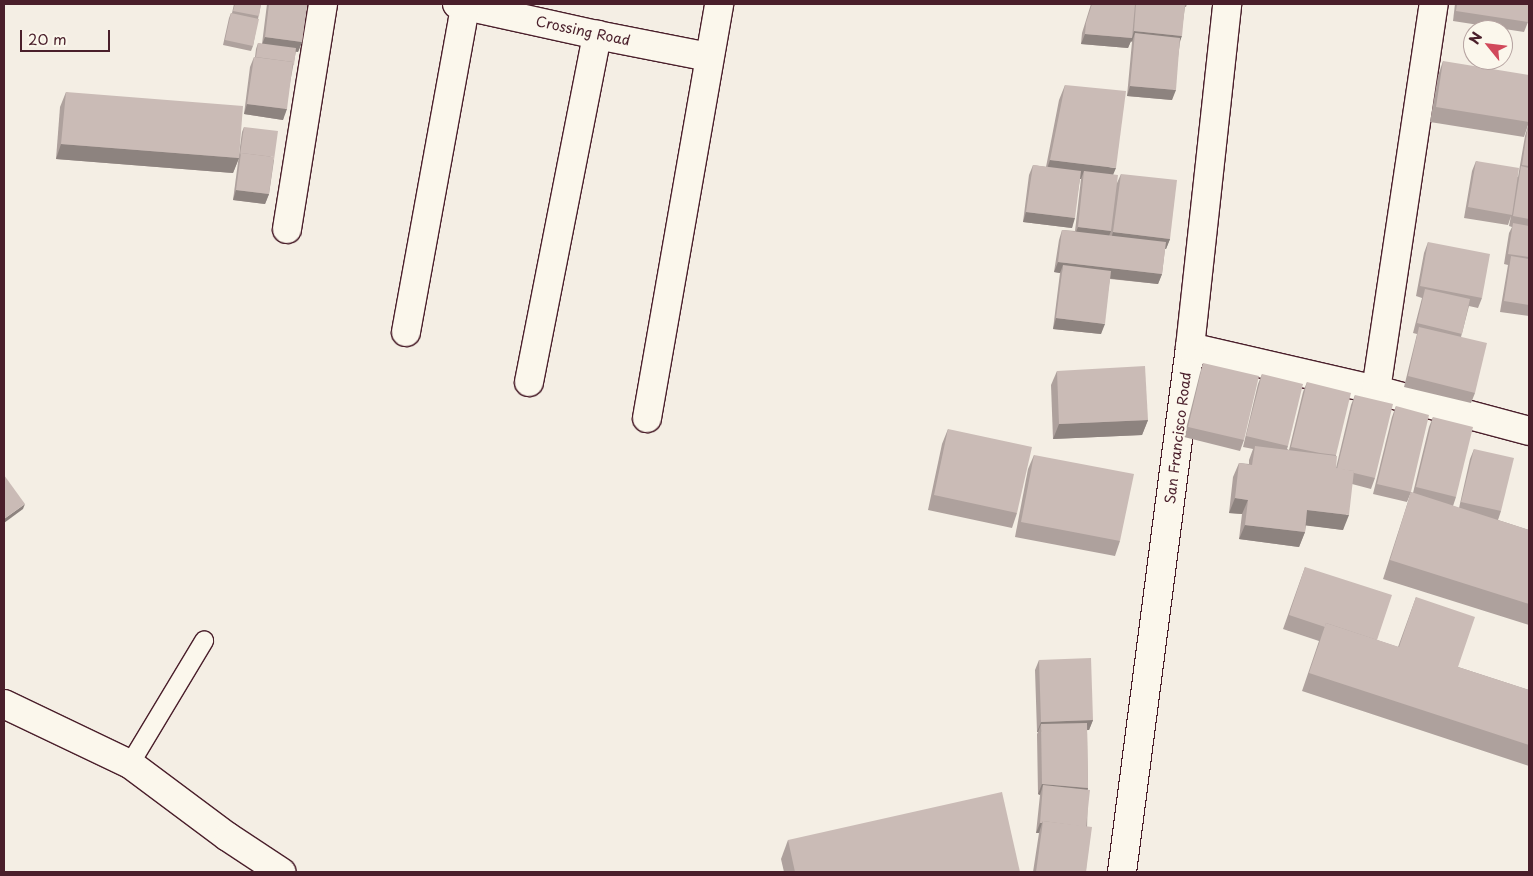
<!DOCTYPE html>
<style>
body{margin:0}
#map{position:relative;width:1533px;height:876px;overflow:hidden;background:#f4eee4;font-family:"Playpen Sans",sans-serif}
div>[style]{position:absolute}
.roads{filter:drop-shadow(1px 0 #4a1f2b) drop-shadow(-1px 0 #4a1f2b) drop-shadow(0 1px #4a1f2b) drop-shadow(0 -1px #4a1f2b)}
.lane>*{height:18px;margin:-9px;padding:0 9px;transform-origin:9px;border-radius:9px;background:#fbf7ec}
.street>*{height:28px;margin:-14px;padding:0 14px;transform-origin:14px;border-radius:14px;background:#fbf7ec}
.secondary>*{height:28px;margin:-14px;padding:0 14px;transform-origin:14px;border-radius:14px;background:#fbf7ec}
.wall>*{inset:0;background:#aea19d}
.shaded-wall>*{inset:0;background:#8d837f}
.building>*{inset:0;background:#cabbb6}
span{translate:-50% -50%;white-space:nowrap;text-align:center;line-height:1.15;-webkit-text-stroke:4.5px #fbf7ec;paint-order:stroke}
.street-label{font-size:14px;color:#4a1f2b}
.frame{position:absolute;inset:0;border:5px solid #4a1f2b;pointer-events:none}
.north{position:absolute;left:1463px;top:20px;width:50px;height:50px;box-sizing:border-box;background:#fbf7ec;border:1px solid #b4a19f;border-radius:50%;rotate:299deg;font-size:14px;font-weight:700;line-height:20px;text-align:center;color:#4a1f2b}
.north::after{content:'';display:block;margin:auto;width:18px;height:22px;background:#d1495b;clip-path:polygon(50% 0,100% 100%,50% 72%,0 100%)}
.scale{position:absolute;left:20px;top:30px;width:90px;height:22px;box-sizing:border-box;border:2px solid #4a1f2b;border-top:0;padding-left:6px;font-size:15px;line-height:18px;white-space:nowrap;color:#4a1f2b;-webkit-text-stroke:4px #fbf7ec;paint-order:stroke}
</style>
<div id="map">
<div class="roads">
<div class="lane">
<div style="left:130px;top:764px;width:144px;rotate:-59deg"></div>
</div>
<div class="street">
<div style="left:457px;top:4px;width:143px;rotate:12.5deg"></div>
<div style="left:597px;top:35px;width:114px;rotate:11.1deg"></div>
<div style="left:287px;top:229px;width:228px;rotate:-80.9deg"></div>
<div style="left:406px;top:332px;width:331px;rotate:-79.7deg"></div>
<div style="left:1190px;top:347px;width:191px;rotate:13deg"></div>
<div style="left:1376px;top:390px;width:158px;rotate:15deg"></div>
<div style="left:529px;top:382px;width:354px;rotate:-78.9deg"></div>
<div style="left:1376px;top:390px;width:390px;rotate:-81.5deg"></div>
<div style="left:647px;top:418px;width:420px;rotate:-80.1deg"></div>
<div style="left:4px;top:704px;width:140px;rotate:25.5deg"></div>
<div style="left:130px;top:764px;width:122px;rotate:36.7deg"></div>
<div style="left:228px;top:837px;width:64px;rotate:33.4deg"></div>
</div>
<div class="secondary">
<div style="left:1122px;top:872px;width:529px;rotate:-82.62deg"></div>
<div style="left:1190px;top:347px;width:345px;rotate:-83.8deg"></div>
</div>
</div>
<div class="wall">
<div style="clip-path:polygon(234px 4px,261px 4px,258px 19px,253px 46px,251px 51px,223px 45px,229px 18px,231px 13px,232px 13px)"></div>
<div style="clip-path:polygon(267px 4px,307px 4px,302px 42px,298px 52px,296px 51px,283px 120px,244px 114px,250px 67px,254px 57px,255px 57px,256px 49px,258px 43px,262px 44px)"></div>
<div style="clip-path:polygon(1091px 4px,1187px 4px,1186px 7px,1185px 7px,1172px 100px,1127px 96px,1132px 42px,1131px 41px,1128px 48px,1081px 44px,1082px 33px)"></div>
<div style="clip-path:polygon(1455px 4px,1529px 4px,1528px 22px,1524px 32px,1453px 21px)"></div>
<div style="clip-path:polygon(1443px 61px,1529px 122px,1524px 137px,1430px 122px,1438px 76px)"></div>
<div style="clip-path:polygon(1065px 85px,1113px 174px,1117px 183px,1121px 174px,1170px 239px,1166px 249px,1165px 249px,1162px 274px,1158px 284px,1110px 279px,1101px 334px,1053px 329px,1060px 273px,1054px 272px,1059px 240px,1062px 230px,1075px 231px,1081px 179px,1080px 179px,1072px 228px,1023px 222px,1029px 175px,1033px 165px,1046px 167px,1059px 100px)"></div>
<div style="clip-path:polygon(66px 92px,239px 158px,233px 173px,56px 159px,60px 107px)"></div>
<div style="clip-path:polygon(1528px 126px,1529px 126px,1529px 316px,1500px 312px,1508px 265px,1504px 264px,1509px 233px,1512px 227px,1509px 226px,1511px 216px,1508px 225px,1464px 218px,1472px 171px,1476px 161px,1518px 177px,1525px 136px)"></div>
<div style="clip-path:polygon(244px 127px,274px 160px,269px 194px,265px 204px,233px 200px,242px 132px)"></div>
<div style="clip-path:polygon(1428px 242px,1482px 298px,1478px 308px,1469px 306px,1461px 337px,1475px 393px,1471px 403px,1404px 387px,1417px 334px,1413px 333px,1422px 298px,1416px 296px,1424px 253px)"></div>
<div style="clip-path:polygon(1203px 363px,1244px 440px,1240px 451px,1184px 437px,1200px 373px)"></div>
<div style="clip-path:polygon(1057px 371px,1148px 420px,1142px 435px,1053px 439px,1051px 385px)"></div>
<div style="clip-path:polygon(1262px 374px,1288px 446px,1287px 449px,1289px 450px,1303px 392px,1307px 382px,1336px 455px,1336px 468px,1351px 405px,1355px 395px,1375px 478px,1371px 489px,1352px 484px,1343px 530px,1306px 525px,1305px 532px,1299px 547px,1239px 539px,1242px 514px,1229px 513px,1233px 477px,1239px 463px,1249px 464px,1249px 460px,1253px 449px,1243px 447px,1258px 384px)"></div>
<div style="clip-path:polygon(1396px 406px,1411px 492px,1407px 502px,1373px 494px,1392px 417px)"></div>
<div style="clip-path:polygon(1433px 417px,1456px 497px,1453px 506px,1459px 508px,1470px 459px,1474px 449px,1501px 511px,1498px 520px,1529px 530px,1529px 625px,1383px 579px,1405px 511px,1411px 492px,1413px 493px,1429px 427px)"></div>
<div style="clip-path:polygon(948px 429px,1017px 513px,1012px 528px,928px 510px,942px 444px)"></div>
<div style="clip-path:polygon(1034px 455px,1120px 541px,1115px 556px,1015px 537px,1028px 469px)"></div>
<div style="clip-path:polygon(1305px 567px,1377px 640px,1398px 647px,1416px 597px,1458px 667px,1529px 690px,1529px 766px,1302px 691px,1319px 641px,1283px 629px)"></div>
<div style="clip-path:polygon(1039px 660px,1093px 720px,1089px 730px,1087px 730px,1088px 790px,1086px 872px,1033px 872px,1039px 833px,1036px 833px,1040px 795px,1038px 794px,1037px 734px,1038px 732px,1037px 732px,1035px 670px)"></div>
<div style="clip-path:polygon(788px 840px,1020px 872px,784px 872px,781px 859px)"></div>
</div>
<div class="shaded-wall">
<div style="clip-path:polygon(1134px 31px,1182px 36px,1178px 46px,1135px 33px,1132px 42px,1131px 41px,1128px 48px,1081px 44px,1085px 34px,1132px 38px)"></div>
<div style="clip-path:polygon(265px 37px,302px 42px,298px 52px,261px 47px)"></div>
<div style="clip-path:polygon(1130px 86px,1176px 90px,1172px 100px,1127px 96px)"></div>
<div style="clip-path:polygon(247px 104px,287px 109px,283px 120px,244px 114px)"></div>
<div style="clip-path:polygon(61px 144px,239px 158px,233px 173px,56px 159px)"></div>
<div style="clip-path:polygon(1050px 160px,1116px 168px,1110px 182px,1084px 171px,1081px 179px,1045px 175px)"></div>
<div style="clip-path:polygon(236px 190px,269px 194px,265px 204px,233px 200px)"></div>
<div style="clip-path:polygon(1026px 212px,1075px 218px,1072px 228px,1023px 222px)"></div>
<div style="clip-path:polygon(1078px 227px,1111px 231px,1107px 241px,1074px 237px)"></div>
<div style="clip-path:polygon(1113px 232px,1170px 239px,1166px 249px,1110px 242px)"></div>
<div style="clip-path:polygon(1058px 262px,1162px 274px,1158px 284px,1062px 273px,1063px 265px,1060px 273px,1054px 272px)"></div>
<div style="clip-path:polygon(1056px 318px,1105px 324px,1101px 334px,1053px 329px)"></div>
<div style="clip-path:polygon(1148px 420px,1142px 435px,1053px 439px,1059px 424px)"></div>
<div style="clip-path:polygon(1235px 498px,1248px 500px,1242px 514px,1229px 513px)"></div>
<div style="clip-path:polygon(25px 504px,23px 509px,4px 523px,4px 519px)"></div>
<div style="clip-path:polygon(1307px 510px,1349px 515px,1343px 530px,1302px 525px)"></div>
<div style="clip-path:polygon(1245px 525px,1305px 532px,1299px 547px,1239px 539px)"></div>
<div style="clip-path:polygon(1093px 720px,1089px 730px,1041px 732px,1041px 724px,1038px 732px,1037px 732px,1041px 722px)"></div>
<div style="clip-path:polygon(1042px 784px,1088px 788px,1084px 799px,1043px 785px,1040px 795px,1038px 794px)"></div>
<div style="clip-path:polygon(1040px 823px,1042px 823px,1039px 833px,1036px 833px)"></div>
</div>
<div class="building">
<div style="clip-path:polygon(235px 4px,261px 4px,259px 16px,233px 11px)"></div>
<div style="clip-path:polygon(269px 4px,307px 4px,302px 42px,265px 37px)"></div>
<div style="clip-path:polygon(1092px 4px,1135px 4px,1132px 38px,1085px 34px,1086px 23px)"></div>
<div style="clip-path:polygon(1136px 4px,1185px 4px,1182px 36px,1134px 31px)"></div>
<div style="clip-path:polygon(1457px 4px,1529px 4px,1529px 12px,1528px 22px,1456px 11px)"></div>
<div style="clip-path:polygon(231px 13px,259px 19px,253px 46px,225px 40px)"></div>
<div style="clip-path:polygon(1135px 33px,1180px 38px,1176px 90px,1130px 86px)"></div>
<div style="clip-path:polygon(258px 43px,296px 48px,294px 65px,293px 65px,293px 62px,256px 57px)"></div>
<div style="clip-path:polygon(254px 57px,293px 62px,287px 109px,247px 104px)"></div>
<div style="clip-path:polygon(1443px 61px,1529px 75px,1529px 122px,1436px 107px)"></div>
<div style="clip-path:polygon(1065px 85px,1126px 91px,1116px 168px,1050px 160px)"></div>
<div style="clip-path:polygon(66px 92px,243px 106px,239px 158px,61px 144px)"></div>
<div style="clip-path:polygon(1528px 126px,1529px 126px,1529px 166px,1522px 165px)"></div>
<div style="clip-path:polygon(244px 127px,278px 131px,274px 160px,274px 157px,241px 153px,240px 155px)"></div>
<div style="clip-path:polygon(241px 153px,274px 157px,269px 194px,236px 190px)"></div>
<div style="clip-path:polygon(1476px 161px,1519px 168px,1512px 215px,1468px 207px)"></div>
<div style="clip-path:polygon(1033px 165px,1081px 171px,1075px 218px,1026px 212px)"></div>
<div style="clip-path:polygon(1521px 166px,1529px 168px,1529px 219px,1513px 216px)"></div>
<div style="clip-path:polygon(1084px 171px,1118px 175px,1111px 231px,1078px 227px)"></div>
<div style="clip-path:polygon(1121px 174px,1177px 180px,1170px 239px,1113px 232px)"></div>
<div style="clip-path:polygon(1513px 223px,1529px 226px,1529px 257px,1508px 254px)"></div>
<div style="clip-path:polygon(1062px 230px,1166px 242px,1162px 274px,1058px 262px)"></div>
<div style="clip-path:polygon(1428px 242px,1490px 254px,1482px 298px,1420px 286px)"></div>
<div style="clip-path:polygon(1511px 256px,1529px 259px,1529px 305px,1504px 301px)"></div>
<div style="clip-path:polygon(1063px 265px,1111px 271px,1105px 324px,1056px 318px)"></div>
<div style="clip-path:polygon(1425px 289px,1470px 299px,1462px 334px,1417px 323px)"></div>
<div style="clip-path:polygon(1419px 327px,1487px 343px,1475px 393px,1408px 376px)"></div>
<div style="clip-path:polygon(1203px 363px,1259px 376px,1244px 440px,1188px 427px)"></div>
<div style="clip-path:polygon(1145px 366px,1148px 420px,1059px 424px,1057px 371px)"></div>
<div style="clip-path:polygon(1262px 374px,1303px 384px,1288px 446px,1246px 436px)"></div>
<div style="clip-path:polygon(1307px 382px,1351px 393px,1336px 455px,1320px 453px,1291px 447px)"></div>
<div style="clip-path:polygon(1355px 395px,1393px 404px,1375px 478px,1354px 473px,1354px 471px,1337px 469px)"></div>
<div style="clip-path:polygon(1396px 406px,1429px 415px,1411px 492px,1377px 484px)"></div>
<div style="clip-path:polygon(1433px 417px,1473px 427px,1456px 497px,1416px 487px)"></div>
<div style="clip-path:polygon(948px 429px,1032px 447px,1017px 513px,934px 495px)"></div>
<div style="clip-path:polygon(1255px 446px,1337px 456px,1336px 468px,1354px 471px,1349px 515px,1307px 510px,1305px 532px,1245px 525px,1248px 500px,1235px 498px,1239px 463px,1252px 465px)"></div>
<div style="clip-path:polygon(1474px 449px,1514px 458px,1501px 511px,1461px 502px)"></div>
<div style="clip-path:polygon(1034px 455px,1134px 474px,1120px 541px,1021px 522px)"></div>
<div style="clip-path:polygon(4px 475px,25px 504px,4px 519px)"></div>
<div style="clip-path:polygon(1411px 492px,1529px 530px,1529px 604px,1390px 560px)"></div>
<div style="clip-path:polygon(1305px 567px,1392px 595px,1377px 640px,1326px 623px,1325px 627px,1289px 615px)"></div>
<div style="clip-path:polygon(1416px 597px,1475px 617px,1458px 667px,1529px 690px,1529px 745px,1309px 673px,1326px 623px,1399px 647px)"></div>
<div style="clip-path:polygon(1091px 658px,1093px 720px,1041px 722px,1039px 660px)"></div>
<div style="clip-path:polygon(1087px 723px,1088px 788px,1042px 784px,1041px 724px)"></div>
<div style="clip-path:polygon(1043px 785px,1090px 790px,1086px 827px,1043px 821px,1042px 823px,1040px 823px)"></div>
<div style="clip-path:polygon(1002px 792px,1020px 872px,795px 872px,788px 840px)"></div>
<div style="clip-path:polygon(1043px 821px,1092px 827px,1086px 872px,1036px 872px)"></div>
</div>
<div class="street-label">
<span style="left:583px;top:31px;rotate:12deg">Crossing Road</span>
<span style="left:1178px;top:438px;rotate:-83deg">San Francisco Road</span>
</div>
<div class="frame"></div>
<div class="north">N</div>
<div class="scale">20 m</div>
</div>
